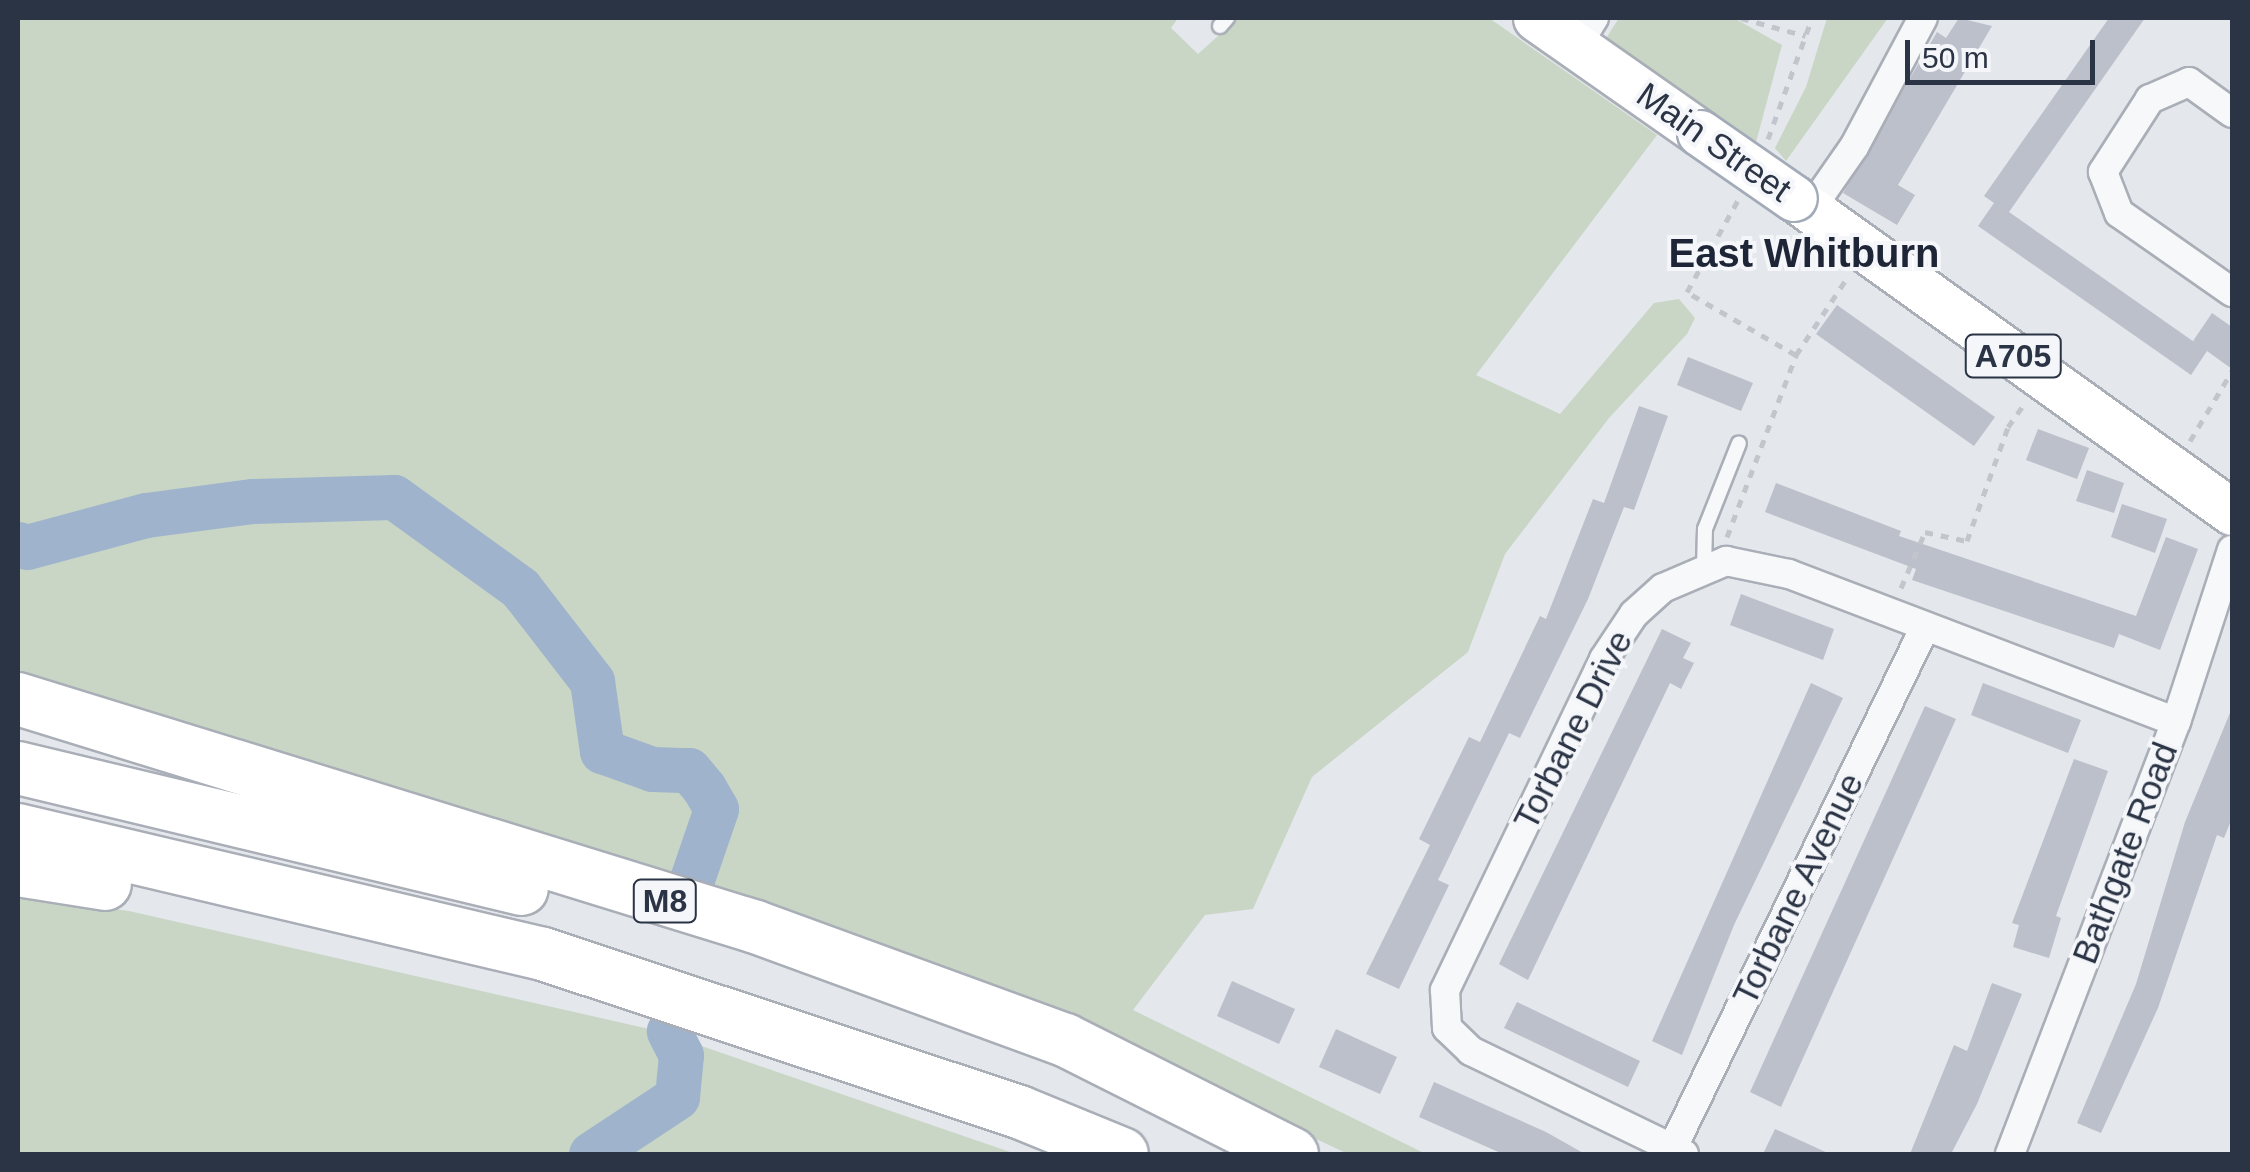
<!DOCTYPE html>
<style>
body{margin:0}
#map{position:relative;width:2250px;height:1172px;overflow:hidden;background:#e4e7ec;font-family:Arial,sans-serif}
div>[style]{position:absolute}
.green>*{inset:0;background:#c9d6c5}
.river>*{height:45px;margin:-22.5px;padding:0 22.5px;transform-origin:22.5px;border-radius:22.5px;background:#9fb4cc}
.building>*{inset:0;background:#bbc0ca}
.path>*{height:5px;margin-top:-2.5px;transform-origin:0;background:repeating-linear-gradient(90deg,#c2c5cb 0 8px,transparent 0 16px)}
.roads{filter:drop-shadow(2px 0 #a9aeb7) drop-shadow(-2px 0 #a9aeb7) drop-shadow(0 2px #a9aeb7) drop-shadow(0 -2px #a9aeb7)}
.service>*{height:14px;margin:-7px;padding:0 7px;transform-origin:7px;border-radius:7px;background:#f7f8fa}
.minor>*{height:28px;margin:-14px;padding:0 14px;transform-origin:14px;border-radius:14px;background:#f7f8fa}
.primary>*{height:45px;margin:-22.5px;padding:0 22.5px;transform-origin:22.5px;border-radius:22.5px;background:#fff}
.motorway>*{height:52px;margin:-26px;padding:0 26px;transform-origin:26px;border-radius:26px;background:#fff}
.bridges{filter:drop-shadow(2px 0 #a3abb8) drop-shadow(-2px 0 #a3abb8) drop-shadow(0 2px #a3abb8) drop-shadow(0 -2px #a3abb8)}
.primary-bridge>*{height:45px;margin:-22.5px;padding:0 22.5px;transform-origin:22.5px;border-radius:22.5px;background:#fff}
span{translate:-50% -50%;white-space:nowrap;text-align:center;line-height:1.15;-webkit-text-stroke:8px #f4f6f9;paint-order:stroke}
.shield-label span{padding:2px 8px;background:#f4f6f9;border:2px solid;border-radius:8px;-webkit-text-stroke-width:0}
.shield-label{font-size:32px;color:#2b3445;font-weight:700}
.street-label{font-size:35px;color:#2b3445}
.quarter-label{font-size:40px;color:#1d2536;font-weight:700}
.frame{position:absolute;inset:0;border:20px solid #2b3445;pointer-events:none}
.scale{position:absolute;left:1905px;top:40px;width:190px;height:45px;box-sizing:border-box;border:5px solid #2b3445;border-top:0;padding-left:12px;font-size:30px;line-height:35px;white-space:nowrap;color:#2b3445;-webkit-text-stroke:8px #f4f6f9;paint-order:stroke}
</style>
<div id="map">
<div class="green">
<div style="clip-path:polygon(18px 18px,1178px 18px,1171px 28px,1198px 54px,1238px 18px,1489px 18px,1657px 135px,1476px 375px,1560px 414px,1654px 303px,1679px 299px,1695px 318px,1687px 334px,1609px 418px,1505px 554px,1468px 652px,1312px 777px,1253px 909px,1205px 915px,1133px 1010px,1426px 1154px,1348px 1154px,1068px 1022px,18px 682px)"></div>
<div style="clip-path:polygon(1619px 18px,1734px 18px,1782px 45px,1755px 146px,1605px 40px)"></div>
<div style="clip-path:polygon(1827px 18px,1888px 18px,1786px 161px,1775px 148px,1806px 87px)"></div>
<div style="clip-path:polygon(18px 895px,129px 911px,658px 1031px,1016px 1154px,18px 1154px)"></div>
</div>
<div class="river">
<div style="left:18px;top:544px;width:9px;rotate:18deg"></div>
<div style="left:27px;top:547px;width:123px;rotate:-15.1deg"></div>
<div style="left:146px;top:515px;width:108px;rotate:-7.5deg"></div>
<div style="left:253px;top:501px;width:141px;rotate:-1.6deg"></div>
<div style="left:394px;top:497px;width:155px;rotate:35.8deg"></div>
<div style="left:520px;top:588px;width:118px;rotate:52.3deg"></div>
<div style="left:592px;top:681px;width:71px;rotate:81.9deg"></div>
<div style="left:602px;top:751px;width:53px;rotate:19.8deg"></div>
<div style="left:652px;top:769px;width:37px;rotate:2deg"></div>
<div style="left:689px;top:770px;width:23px;rotate:50deg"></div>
<div style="left:704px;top:788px;width:24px;rotate:60deg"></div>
<div style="left:716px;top:809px;width:80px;rotate:108.9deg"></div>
<div style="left:591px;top:1154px;width:103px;rotate:-33.5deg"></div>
<div style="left:677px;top:1097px;width:42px;rotate:-84.6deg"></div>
<div style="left:681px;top:1055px;width:27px;rotate:-117deg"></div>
</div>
<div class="building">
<div style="clip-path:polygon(1959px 18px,1992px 26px,1898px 185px,1915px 195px,1897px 225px,1843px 193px,1937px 32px,1946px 38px)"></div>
<div style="clip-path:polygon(2109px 18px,2145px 18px,2009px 212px,2197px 344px,2193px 341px,2212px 313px,2232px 327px,2232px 369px,2207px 351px,2191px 375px,1978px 226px,1994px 203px,1984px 196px)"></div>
<div style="clip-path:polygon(1837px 305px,1995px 417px,1974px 446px,1816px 334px)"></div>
<div style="clip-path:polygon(1688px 357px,1753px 383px,1741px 411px,1677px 385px)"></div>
<div style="clip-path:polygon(1639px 406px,1668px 416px,1634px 510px,1624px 507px,1588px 599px,1520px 738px,1509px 733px,1438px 880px,1449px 885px,1399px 989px,1366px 974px,1430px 845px,1419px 839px,1469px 737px,1480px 742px,1540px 616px,1546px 619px,1593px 499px,1604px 503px)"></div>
<div style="clip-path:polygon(2038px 429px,2089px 448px,2077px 479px,2026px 460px)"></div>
<div style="clip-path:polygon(2087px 470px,2124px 483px,2114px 513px,2076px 501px)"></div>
<div style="clip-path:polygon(1776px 483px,1901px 531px,1899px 536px,2136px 616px,2166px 537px,2198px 549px,2160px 650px,2119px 634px,2114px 648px,1912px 580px,1916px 569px,1765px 512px)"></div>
<div style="clip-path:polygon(2122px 504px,2167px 519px,2155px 553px,2111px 537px)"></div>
<div style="clip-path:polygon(1741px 594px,1834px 629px,1823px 660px,1730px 625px)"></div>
<div style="clip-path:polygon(1662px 629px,1691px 643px,1683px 658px,1694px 663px,1681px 689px,1670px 683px,1528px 980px,1499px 964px)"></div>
<div style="clip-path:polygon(1811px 683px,1843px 698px,1734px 925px,1682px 1055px,1652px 1041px)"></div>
<div style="clip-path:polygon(1983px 683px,2081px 720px,2068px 753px,1971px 715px)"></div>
<div style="clip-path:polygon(1925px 706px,1956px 719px,1781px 1107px,1750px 1092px)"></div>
<div style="clip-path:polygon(2232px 708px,2232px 818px,2224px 838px,2217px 835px,2158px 1008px,2101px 1133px,2077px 1123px,2136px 984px,2185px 822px)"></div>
<div style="clip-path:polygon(2074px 759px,2108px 771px,2056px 916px,2061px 918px,2049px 958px,2013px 947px,2019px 925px,2012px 923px)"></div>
<div style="clip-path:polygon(1232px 981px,1295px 1009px,1279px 1044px,1217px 1016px)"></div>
<div style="clip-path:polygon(1992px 983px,2022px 994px,1977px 1104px,1951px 1154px,1910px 1154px,1954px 1045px,1967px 1051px)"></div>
<div style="clip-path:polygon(1517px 1002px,1640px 1061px,1628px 1087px,1504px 1028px)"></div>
<div style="clip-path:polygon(1336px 1029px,1397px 1057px,1380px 1094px,1319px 1067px)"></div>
<div style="clip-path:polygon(1434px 1082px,1546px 1132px,1585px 1154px,1503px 1154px,1419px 1117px)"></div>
<div style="clip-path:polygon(1775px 1129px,1830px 1154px,1763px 1154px)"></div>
</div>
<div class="path">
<div style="left:1741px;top:18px;width:67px;rotate:15.5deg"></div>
<div style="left:1768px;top:139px;width:129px;rotate:-70deg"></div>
<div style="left:1796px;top:355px;width:92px;rotate:-56.5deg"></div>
<div style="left:2190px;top:441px;width:82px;rotate:-59deg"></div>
<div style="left:1727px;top:537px;width:195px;rotate:-69.2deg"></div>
<div style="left:1796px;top:355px;width:126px;rotate:-150deg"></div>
<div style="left:1687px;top:292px;width:107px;rotate:-61deg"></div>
<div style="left:1901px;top:588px;width:61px;rotate:-66.8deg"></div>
<div style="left:1925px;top:532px;width:43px;rotate:12.1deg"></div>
<div style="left:1967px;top:541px;width:121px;rotate:-70.2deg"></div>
<div style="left:2008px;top:427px;width:28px;rotate:-55deg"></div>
</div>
<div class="roads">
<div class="service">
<div style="left:1220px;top:26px;width:11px;rotate:-49deg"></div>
<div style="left:1704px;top:569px;width:40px;rotate:-88.6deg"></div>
<div style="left:1705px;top:529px;width:92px;rotate:-68.4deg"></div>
</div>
<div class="minor">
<div style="left:1577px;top:45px;width:32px;rotate:-58deg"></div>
<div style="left:2232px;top:113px;width:53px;rotate:-144.2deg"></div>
<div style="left:2189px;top:82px;width:43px;rotate:156.4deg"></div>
<div style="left:2150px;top:99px;width:87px;rotate:122.8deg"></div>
<div style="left:2103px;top:172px;width:44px;rotate:68.7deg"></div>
<div style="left:2119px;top:213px;width:138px;rotate:35deg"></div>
<div style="left:1810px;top:210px;width:77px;rotate:-55.1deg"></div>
<div style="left:1854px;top:147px;width:146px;rotate:-61.9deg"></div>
<div style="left:1672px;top:1149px;width:578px;rotate:-64.14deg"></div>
<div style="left:1684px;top:1154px;width:237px;rotate:-154.2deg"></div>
<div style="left:1471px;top:1051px;width:33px;rotate:-136deg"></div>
<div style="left:1447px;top:1028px;width:38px;rotate:-93deg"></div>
<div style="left:1445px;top:990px;width:367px;rotate:-64.3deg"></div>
<div style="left:1604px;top:659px;width:54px;rotate:-56.3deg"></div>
<div style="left:1634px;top:614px;width:39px;rotate:-42deg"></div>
<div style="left:1663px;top:588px;width:69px;rotate:-23.2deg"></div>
<div style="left:1726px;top:561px;width:64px;rotate:11.7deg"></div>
<div style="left:1789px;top:574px;width:414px;rotate:20.9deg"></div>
<div style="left:2010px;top:1154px;width:463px;rotate:-69deg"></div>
<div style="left:2176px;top:722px;width:181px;rotate:-72deg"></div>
</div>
<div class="primary">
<div style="left:1536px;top:18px;width:200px;rotate:35deg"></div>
<div style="left:1794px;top:198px;width:539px;rotate:35.64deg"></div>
</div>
<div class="motorway">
<div style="left:18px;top:699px;width:772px;rotate:17.17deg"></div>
<div style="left:756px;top:927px;width:329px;rotate:20.1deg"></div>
<div style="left:1065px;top:1040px;width:254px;rotate:26.7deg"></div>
<div style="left:18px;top:768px;width:518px;rotate:13.5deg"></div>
<div style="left:18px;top:830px;width:539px;rotate:13.29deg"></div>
<div style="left:543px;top:954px;width:502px;rotate:18.36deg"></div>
<div style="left:1019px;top:1112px;width:111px;rotate:22.2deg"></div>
<div style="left:18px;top:870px;width:88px;rotate:9.1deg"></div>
</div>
</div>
<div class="bridges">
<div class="primary-bridge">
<div style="left:1700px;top:133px;width:114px;rotate:34.7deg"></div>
</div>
</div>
<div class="shield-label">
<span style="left:2013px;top:356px">A705</span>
<span style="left:665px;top:901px">M8</span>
</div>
<div class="street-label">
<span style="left:1714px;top:142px;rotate:35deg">Main Street</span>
<span style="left:1573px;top:730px;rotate:-63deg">Torbane Drive</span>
<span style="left:2125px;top:853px;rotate:-69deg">Bathgate Road</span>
<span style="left:1798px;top:889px;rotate:-64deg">Torbane Avenue</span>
</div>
<div class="quarter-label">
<span style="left:1804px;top:253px">East Whitburn</span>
</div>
<div class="frame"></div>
<div class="scale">50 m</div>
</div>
